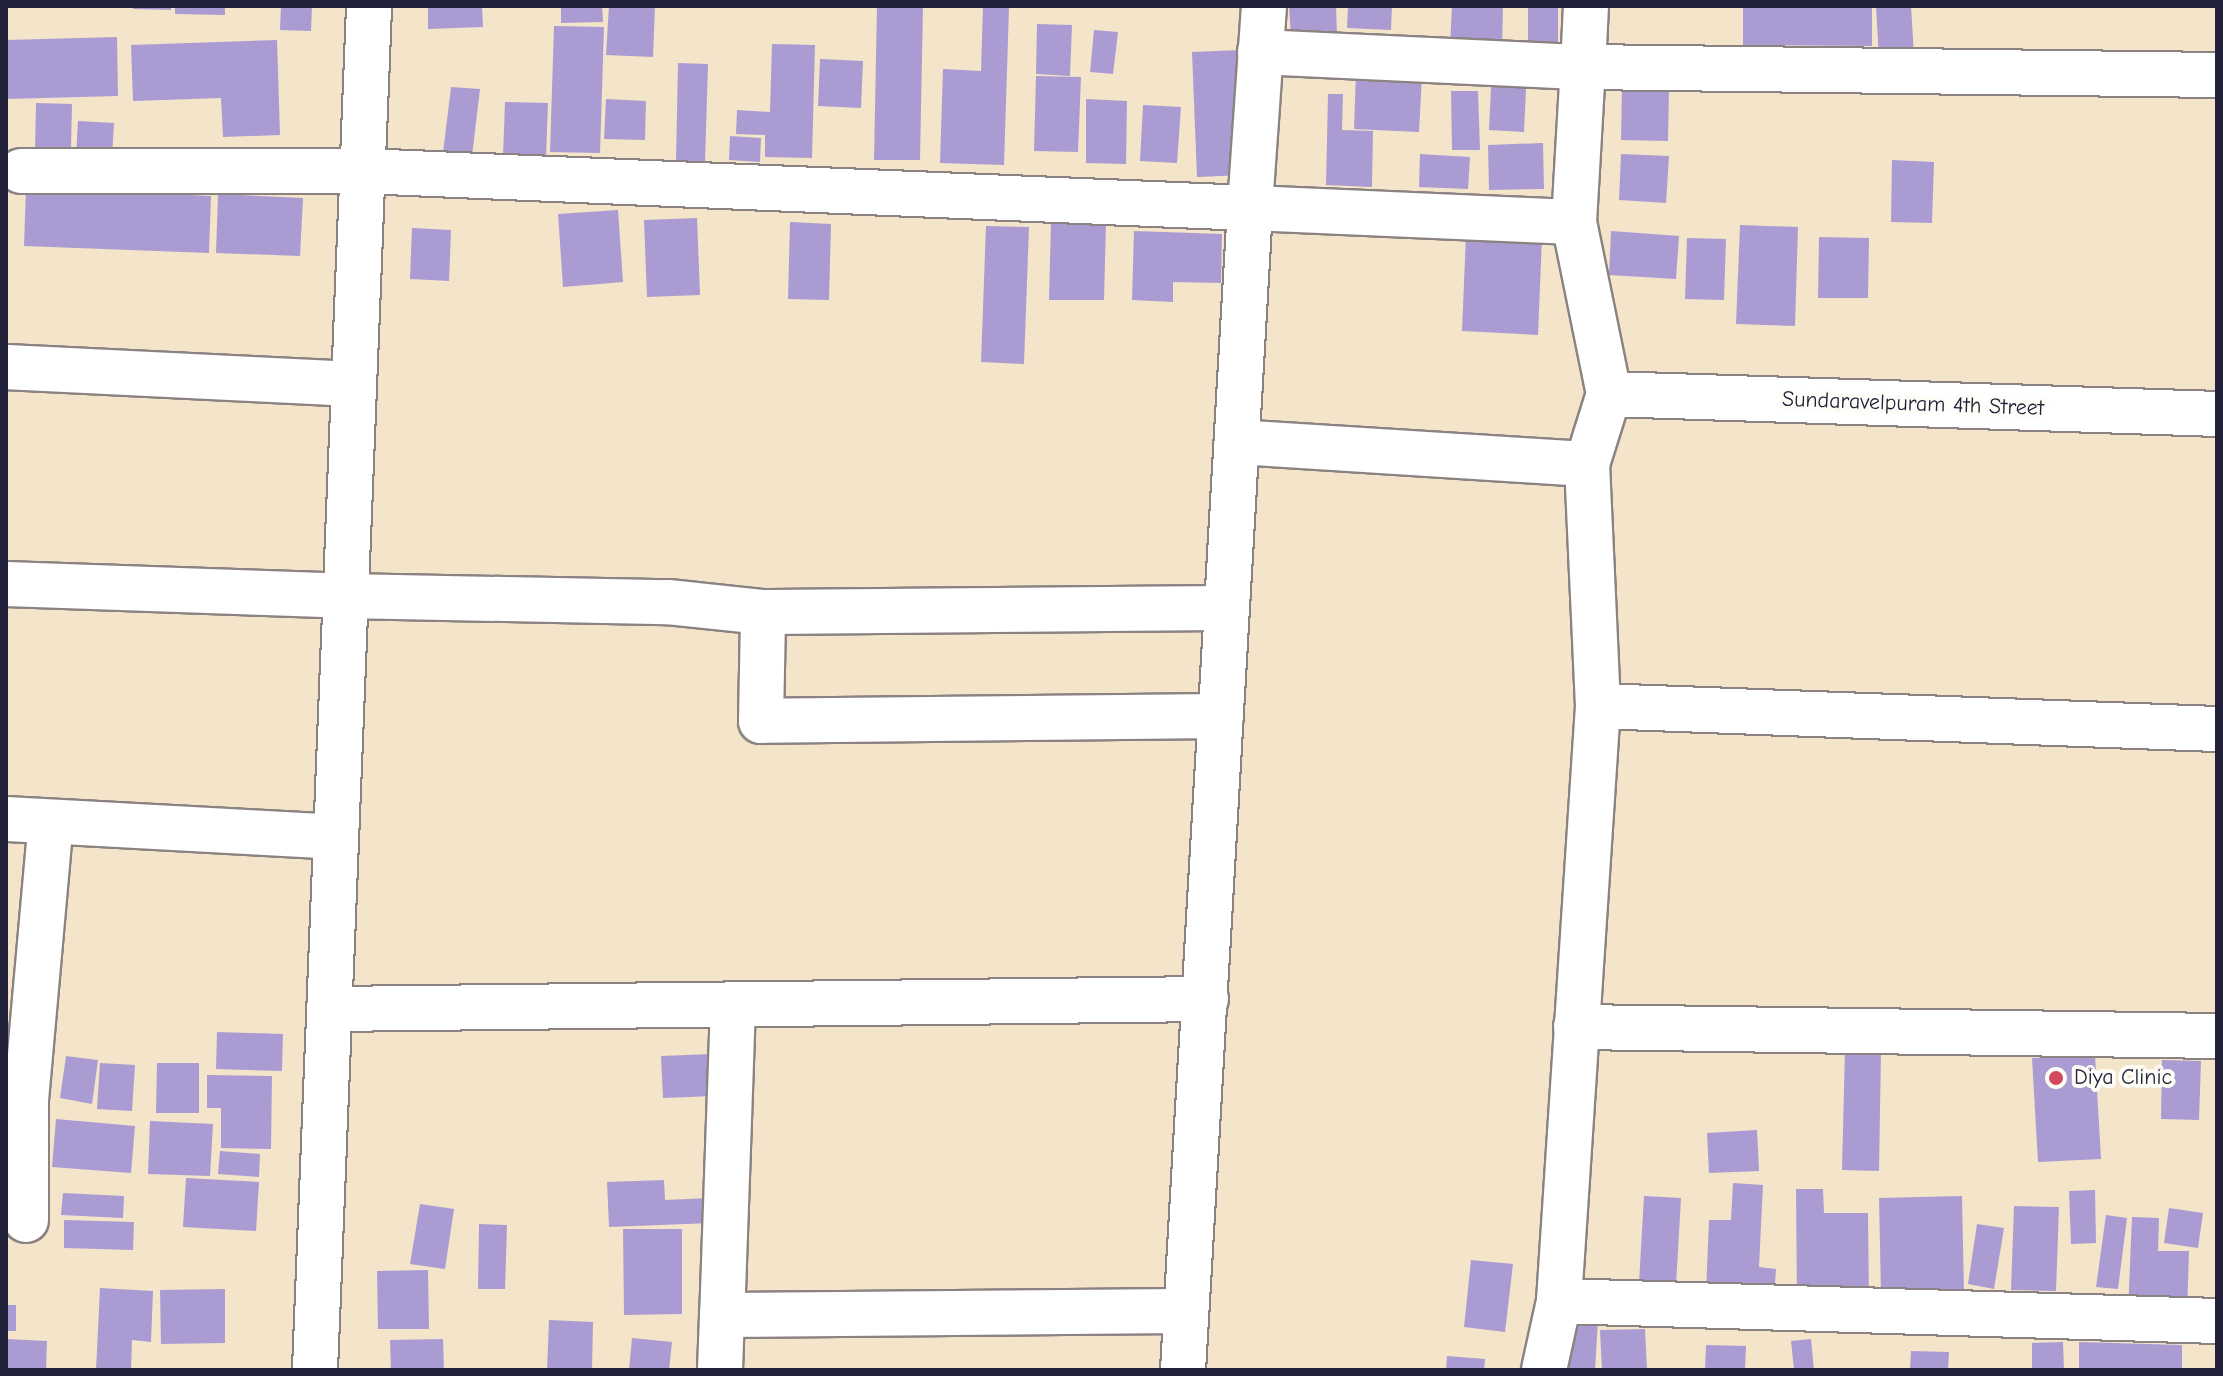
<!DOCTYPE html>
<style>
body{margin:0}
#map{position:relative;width:2223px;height:1376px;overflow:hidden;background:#f4e4ca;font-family:"Comic Neue",sans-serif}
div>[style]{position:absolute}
.building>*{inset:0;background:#aa9cd2}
.roads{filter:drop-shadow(2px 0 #8b8382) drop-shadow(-2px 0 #8b8382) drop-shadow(0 2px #8b8382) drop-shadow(0 -2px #8b8382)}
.minor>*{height:44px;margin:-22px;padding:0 22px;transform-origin:22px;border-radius:22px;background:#fff}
.tertiary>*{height:44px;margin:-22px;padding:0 22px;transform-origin:22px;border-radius:22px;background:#fff}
.dots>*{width:22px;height:22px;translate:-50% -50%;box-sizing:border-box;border:4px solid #fdfcf7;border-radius:50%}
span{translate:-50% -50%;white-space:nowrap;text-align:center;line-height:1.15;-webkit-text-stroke:8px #fdfcf7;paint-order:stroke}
.street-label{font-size:22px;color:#22223b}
.poi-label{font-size:22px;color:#22223b}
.left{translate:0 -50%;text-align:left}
.frame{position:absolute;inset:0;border:8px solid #22223b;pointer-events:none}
</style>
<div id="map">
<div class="building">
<div style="clip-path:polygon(133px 6px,171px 6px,171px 10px,133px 9px)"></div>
<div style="clip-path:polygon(175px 6px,225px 6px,225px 15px,175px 14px)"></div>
<div style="clip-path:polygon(281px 6px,312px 6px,311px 31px,280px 30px)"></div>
<div style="clip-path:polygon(428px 6px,482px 6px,483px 27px,428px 29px)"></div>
<div style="clip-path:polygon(561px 6px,602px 6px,603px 22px,561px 23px)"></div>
<div style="clip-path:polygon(609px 6px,655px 6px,653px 57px,606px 55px)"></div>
<div style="clip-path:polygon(877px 6px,923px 6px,920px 160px,874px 160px)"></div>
<div style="clip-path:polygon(1289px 6px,1336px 6px,1337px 35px,1291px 37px)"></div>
<div style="clip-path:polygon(1348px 6px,1392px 6px,1391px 30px,1347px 28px)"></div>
<div style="clip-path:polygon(1452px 6px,1503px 6px,1502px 48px,1450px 47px)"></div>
<div style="clip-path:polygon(1528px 6px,1558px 6px,1558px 48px,1528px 48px)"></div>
<div style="clip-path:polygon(1743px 6px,1872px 6px,1872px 46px,1743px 45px)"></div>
<div style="clip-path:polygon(1876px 6px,1911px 6px,1914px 56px,1879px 58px)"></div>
<div style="clip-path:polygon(983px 7px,1009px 8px,1004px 165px,940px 163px,943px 69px,981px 71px)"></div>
<div style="clip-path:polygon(1037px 24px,1072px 25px,1070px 76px,1036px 74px)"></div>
<div style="clip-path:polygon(554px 26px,604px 27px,600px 153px,550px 152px)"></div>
<div style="clip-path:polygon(1094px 30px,1118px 32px,1113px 74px,1090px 72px)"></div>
<div style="clip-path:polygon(117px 37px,118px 96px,6px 99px,6px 40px)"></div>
<div style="clip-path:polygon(277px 40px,280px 135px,223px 137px,221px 98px,133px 101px,131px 45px)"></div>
<div style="clip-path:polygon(772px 44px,815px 45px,812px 158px,765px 157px,765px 135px,736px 134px,737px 110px,770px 112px)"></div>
<div style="clip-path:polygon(1240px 50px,1245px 175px,1197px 177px,1192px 52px)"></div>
<div style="clip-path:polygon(820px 59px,863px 61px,861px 108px,818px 106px)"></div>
<div style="clip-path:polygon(678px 63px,708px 64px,705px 162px,676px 161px)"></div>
<div style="clip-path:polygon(1356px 72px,1422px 75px,1419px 132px,1354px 129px)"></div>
<div style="clip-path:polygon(1036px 76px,1081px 77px,1078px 152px,1034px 151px)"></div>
<div style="clip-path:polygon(451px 87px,480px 89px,472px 156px,443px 153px)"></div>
<div style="clip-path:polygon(1491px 87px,1526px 88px,1524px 132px,1489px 130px)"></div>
<div style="clip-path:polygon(1622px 88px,1669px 89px,1668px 141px,1621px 140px)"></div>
<div style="clip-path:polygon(1451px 91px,1478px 91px,1480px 150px,1452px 150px)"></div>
<div style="clip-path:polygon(1328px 94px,1343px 94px,1342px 130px,1373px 131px,1372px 187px,1326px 185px)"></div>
<div style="clip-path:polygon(606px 99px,646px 101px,645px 140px,604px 139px)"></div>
<div style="clip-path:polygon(1086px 99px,1127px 101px,1126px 164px,1086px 163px)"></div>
<div style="clip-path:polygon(505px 102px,548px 103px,546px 158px,503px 156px)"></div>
<div style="clip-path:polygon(36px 103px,72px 104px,71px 150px,35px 149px)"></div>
<div style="clip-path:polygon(1143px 105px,1181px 107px,1177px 163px,1140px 161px)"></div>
<div style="clip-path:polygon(78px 121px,114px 123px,112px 158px,76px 156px)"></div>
<div style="clip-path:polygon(730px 136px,761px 138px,760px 162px,729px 160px)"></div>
<div style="clip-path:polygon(1543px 143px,1544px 189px,1489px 190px,1488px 145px)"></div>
<div style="clip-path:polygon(1420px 154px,1470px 157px,1468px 189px,1419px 187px)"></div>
<div style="clip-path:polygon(1621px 154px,1669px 156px,1666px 203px,1619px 200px)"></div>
<div style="clip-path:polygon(1892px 160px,1934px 162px,1932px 223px,1891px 222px)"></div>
<div style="clip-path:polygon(26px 187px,211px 196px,209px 253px,24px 246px)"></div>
<div style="clip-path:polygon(218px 194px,303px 198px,300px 256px,216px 253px)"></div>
<div style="clip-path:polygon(618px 210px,623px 282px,563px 287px,558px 214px)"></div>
<div style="clip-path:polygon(697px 218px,700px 295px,647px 297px,644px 220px)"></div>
<div style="clip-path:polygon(1051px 220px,1106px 222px,1104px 300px,1049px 300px)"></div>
<div style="clip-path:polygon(790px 222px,831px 224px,829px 300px,788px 299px)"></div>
<div style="clip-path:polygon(1740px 225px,1798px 227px,1795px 326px,1736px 324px)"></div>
<div style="clip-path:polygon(986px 226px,1029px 227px,1024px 364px,981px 362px)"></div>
<div style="clip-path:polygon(412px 228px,451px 230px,449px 281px,410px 279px)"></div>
<div style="clip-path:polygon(1134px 231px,1222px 234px,1221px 283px,1173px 282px,1173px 302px,1132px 300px)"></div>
<div style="clip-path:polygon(1611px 231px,1679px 236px,1676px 279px,1609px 275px)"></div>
<div style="clip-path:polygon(1466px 235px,1542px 238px,1538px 335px,1462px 331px)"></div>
<div style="clip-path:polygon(1819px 237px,1869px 238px,1868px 298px,1818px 298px)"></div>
<div style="clip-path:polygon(1687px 238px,1726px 239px,1724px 300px,1685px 299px)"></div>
<div style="clip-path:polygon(217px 1032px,283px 1034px,282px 1071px,216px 1069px)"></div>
<div style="clip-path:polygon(1845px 1049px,1881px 1050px,1879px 1171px,1842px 1170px)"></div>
<div style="clip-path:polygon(712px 1054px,715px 1096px,663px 1098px,661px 1056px)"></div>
<div style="clip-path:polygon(2095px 1055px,2101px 1159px,2038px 1162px,2032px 1058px)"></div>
<div style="clip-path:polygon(66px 1056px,98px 1060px,92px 1104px,60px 1098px)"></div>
<div style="clip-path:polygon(2162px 1060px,2201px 1061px,2199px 1120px,2161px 1119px)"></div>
<div style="clip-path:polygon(100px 1063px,135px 1065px,132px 1111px,97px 1109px)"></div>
<div style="clip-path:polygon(157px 1063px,199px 1063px,199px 1113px,156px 1113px)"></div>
<div style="clip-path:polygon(207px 1075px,272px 1076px,271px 1149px,221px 1148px,221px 1108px,207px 1108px)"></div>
<div style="clip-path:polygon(56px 1119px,135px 1126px,131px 1173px,52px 1167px)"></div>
<div style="clip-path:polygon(150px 1121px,213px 1124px,210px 1176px,148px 1174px)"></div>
<div style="clip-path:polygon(1757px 1130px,1759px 1171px,1709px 1173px,1707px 1133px)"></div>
<div style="clip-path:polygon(220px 1151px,260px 1154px,259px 1177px,218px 1174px)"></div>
<div style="clip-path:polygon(186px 1178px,259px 1182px,256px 1231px,183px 1227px)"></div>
<div style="clip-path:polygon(664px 1180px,665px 1200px,711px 1198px,712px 1223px,609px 1227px,607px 1182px)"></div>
<div style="clip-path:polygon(1733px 1183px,1763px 1185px,1759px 1267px,1776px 1269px,1774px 1297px,1706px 1293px,1709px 1220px,1731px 1220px)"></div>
<div style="clip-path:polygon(1796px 1189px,1823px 1189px,1824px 1213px,1868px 1213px,1869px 1302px,1797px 1303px)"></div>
<div style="clip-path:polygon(2095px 1190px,2096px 1243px,2071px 1244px,2069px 1191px)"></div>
<div style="clip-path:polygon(63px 1193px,124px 1196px,123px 1218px,61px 1215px)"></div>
<div style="clip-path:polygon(1644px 1196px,1681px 1198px,1676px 1285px,1639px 1283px)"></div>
<div style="clip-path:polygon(1962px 1196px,1964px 1293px,1881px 1294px,1879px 1198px)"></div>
<div style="clip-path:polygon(420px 1204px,454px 1209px,445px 1269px,410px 1264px)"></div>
<div style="clip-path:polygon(2014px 1206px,2059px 1207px,2056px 1291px,2011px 1290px)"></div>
<div style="clip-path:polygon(2169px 1208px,2203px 1213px,2198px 1248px,2164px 1243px)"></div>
<div style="clip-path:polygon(2106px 1215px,2127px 1218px,2118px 1289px,2096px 1287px)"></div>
<div style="clip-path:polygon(2132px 1217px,2159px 1218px,2158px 1251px,2189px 1251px,2187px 1313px,2128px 1312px)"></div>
<div style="clip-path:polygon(64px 1220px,134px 1222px,133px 1250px,64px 1248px)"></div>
<div style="clip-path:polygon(479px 1224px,507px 1225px,505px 1289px,478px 1289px)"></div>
<div style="clip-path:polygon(1977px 1224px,2004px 1228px,1994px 1289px,1968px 1284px)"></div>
<div style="clip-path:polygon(623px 1229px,682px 1229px,682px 1314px,624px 1315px)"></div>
<div style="clip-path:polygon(1471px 1260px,1513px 1264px,1505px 1332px,1464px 1327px)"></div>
<div style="clip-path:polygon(428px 1270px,429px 1329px,378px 1329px,377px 1271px)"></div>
<div style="clip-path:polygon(100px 1288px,153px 1291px,151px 1342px,132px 1340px,131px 1370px,96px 1370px)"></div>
<div style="clip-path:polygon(225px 1289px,225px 1343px,161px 1344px,160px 1290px)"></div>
<div style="clip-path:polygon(6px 1305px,16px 1305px,16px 1331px,6px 1331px)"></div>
<div style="clip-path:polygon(1567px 1318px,1598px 1320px,1595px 1370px,1563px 1370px)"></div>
<div style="clip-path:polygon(549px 1320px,593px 1322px,592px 1370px,547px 1370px)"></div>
<div style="clip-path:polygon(1645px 1329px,1647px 1370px,1602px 1370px,1600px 1330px)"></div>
<div style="clip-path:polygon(632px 1338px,672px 1342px,669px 1370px,629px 1370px)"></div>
<div style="clip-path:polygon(6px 1339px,47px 1341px,46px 1370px,6px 1370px)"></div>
<div style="clip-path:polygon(443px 1339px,444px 1370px,391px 1370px,390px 1340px)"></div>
<div style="clip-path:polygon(1811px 1339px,1814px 1370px,1794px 1370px,1791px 1341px)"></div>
<div style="clip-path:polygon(2063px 1342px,2064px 1370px,2032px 1370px,2032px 1343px)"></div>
<div style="clip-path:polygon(2079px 1342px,2182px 1345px,2182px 1370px,2079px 1370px)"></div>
<div style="clip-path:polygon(1706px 1345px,1746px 1346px,1745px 1370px,1705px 1370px)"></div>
<div style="clip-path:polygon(1911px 1351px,1949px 1352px,1948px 1370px,1910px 1370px)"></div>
<div style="clip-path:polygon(1447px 1356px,1485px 1359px,1484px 1370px,1446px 1370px)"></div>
</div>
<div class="roads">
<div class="minor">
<div style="left:1264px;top:6px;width:202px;rotate:94deg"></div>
<div style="left:1250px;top:208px;width:324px;rotate:2.5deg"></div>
<div style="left:1260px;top:52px;width:323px;rotate:2.7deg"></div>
<div style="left:1583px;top:67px;width:61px;rotate:-87.2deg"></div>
<div style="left:21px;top:171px;width:341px"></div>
<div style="left:362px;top:171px;width:889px;rotate:2.39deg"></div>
<div style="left:1250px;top:208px;width:1164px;rotate:93.3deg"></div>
<div style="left:6px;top:367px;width:347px;rotate:2.8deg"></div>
<div style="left:1609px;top:394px;width:608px;rotate:1.88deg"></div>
<div style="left:1237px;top:442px;width:351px;rotate:3.6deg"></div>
<div style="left:6px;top:584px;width:339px;rotate:2deg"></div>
<div style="left:345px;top:596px;width:323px;rotate:1.1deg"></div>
<div style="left:668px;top:602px;width:96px;rotate:6deg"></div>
<div style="left:1598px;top:706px;width:619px;rotate:2.13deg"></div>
<div style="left:1221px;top:716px;width:460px;rotate:179.4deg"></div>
<div style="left:761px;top:721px;width:109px;rotate:-88.9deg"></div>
<div style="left:763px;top:612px;width:464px;rotate:-0.5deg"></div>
<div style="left:6px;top:819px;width:330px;rotate:3.1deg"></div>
<div style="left:733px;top:1005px;width:310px;rotate:92deg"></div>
<div style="left:722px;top:1315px;width:464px;rotate:-0.5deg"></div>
<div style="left:329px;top:1009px;width:877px;rotate:-0.65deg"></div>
<div style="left:1576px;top:1027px;width:641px;rotate:0.8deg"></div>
<div style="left:26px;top:1220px;width:120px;rotate:-90deg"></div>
<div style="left:26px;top:1100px;width:279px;rotate:-84.9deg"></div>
<div style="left:1559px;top:1301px;width:658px;rotate:1.74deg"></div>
<div style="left:720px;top:1370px;width:55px;rotate:-87.9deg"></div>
<div style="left:1544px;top:1370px;width:71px;rotate:-77.7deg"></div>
<div style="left:1559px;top:1301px;width:596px;rotate:-86.25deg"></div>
<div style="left:1598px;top:706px;width:242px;rotate:-92.6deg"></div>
<div style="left:1587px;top:464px;width:73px;rotate:-72.6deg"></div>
<div style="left:1609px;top:394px;width:176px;rotate:-101.5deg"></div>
<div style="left:1574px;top:222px;width:155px;rotate:-86.7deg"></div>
<div style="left:1583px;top:67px;width:634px;rotate:0.72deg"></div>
</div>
<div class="tertiary">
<div style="left:315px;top:1370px;width:1365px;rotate:-87.73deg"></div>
</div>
</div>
<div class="dots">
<div style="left:2056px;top:1078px;background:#d1495b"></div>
</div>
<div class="street-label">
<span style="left:1913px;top:404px;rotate:2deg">Sundaravelpuram 4th Street</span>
</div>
<div class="poi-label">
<span class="left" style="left:2074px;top:1078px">Diya Clinic</span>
</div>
<div class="frame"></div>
</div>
